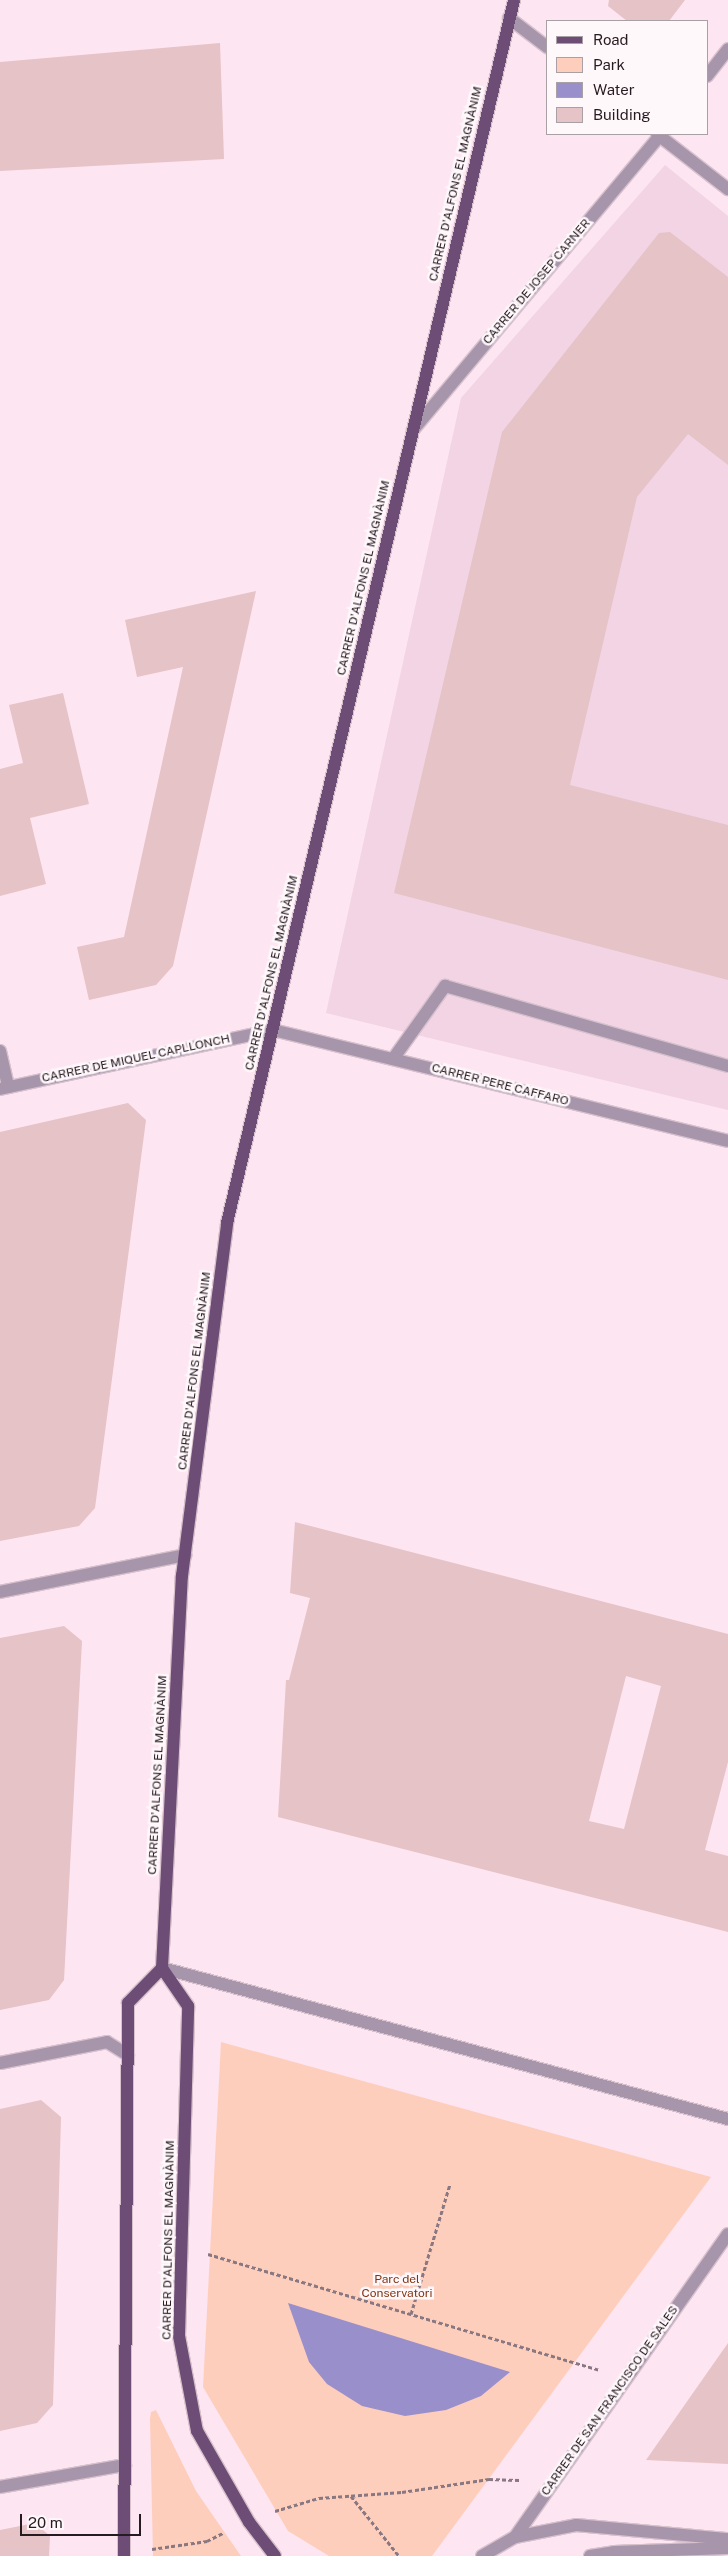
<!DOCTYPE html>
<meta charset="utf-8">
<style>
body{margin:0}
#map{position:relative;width:728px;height:2556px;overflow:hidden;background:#fee5f2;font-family:"Public Sans",sans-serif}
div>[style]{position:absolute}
.built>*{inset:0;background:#f2d4e4}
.green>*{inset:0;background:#fecebd}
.water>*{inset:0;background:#998fcb}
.building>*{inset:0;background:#e6c3c6}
.path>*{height:3px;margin-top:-1.5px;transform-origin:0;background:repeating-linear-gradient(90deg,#897881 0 4px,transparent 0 6.5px)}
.roads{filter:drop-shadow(1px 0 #d7c1cc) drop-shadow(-1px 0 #d7c1cc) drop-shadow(0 1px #d7c1cc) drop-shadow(0 -1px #d7c1cc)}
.minor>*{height:12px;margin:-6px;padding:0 6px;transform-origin:6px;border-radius:6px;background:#a795ac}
.major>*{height:12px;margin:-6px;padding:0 6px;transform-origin:6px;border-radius:6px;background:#6d4d75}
span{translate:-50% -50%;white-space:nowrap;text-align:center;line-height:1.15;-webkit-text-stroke:5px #fff8fb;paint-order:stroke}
.street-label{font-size:12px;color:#261b21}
.park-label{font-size:12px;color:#813210}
.legend{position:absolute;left:546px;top:20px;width:162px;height:115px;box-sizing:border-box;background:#fff8fb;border:1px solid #a8a0a4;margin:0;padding:6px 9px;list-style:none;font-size:15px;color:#261b21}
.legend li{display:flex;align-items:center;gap:10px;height:25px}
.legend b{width:25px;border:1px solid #a8a0a4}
.scale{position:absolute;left:20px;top:2514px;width:121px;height:22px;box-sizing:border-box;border:2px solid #261b21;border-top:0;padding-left:6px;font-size:15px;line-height:18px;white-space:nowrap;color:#261b21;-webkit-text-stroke:4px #fff8fb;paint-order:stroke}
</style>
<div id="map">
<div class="built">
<div style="clip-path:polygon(665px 165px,728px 216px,728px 1110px,326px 1013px,461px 398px)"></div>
</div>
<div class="green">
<div style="clip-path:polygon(221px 2042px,711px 2177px,432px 2556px,329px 2556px,288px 2531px,203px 2387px)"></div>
<div style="clip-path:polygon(156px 2410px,196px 2491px,241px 2556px,153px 2556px,150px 2419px,151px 2412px)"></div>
</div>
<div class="water">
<div style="clip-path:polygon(288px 2303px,510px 2372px,481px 2396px,446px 2410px,405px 2416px,362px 2406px,327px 2384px,309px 2362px)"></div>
</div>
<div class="building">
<div style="clip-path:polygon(609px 0,685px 0,669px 21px,627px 21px,608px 6px)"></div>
<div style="clip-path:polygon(220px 43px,224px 159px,0 171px,0 62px)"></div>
<div style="clip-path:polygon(670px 232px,728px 277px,728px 465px,688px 434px,637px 497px,570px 785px,728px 825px,728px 980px,394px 893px,502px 432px,659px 233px)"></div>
<div style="clip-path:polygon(256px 591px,173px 966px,156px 985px,89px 1000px,77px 947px,124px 937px,183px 667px,137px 677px,125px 620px)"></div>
<div style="clip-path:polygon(63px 693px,89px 804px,30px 818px,46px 884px,0 896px,0 769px,23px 763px,9px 705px)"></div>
<div style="clip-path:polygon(128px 1103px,146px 1120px,95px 1508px,79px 1526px,0 1541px,0 1132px)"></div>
<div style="clip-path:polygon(evenodd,295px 1522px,728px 1634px,728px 1762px,705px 1850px,728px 1856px,728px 1932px,278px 1817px,286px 1680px,289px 1680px,310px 1598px,290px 1593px,295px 1522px,626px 1676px,661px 1686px,624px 1829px,589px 1821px,626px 1676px)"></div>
<div style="clip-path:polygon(64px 1626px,82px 1641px,64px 1980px,49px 2000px,0 2010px,0 1638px)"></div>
<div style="clip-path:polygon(41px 2100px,61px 2117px,53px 2405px,37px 2423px,0 2431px,0 2109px)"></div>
<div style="clip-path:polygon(728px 2343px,728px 2464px,646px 2460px)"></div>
<div style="clip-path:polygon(35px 2523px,50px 2536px,49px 2556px,0 2556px,0 2530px)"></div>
</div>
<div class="path">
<div style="left:208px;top:2254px;width:409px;rotate:16.5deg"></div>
<div style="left:411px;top:2314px;width:136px;rotate:-73.3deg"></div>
<div style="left:351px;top:2496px;width:77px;rotate:51.3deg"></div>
<div style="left:275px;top:2511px;width:46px;rotate:-16.5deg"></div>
<div style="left:319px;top:2498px;width:83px;rotate:-4.1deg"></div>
<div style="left:402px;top:2492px;width:88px;rotate:-8.5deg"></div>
<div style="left:489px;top:2479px;width:31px;rotate:2deg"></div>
<div style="left:152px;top:2549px;width:56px;rotate:-8.3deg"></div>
<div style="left:207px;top:2541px;width:18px;rotate:-27deg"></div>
</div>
<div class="roads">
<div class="minor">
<div style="left:509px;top:18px;width:48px;rotate:37.3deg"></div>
<div style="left:707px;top:76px;width:34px;rotate:-52deg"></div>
<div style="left:657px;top:134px;width:90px;rotate:37.8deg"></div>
<div style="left:413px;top:430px;width:386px;rotate:-50deg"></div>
<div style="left:0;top:1051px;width:37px;rotate:77deg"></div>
<div style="left:393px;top:1059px;width:90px;rotate:-54.5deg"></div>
<div style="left:445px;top:986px;width:294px;rotate:15.8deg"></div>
<div style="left:0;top:1089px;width:279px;rotate:-12.2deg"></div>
<div style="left:273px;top:1030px;width:468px;rotate:13.7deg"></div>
<div style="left:0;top:1592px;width:189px;rotate:-11.3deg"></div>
<div style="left:162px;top:1968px;width:586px;rotate:14.94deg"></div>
<div style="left:0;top:2063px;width:109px;rotate:-11.1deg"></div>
<div style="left:107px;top:2042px;width:25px;rotate:32deg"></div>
<div style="left:0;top:2487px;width:127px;rotate:-10deg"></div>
<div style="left:515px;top:2537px;width:62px;rotate:-11.1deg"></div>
<div style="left:576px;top:2525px;width:153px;rotate:5.3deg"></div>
<div style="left:482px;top:2556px;width:38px;rotate:-30deg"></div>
<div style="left:515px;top:2537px;width:370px;rotate:-54.9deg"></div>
<div style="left:590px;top:2556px;width:24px;rotate:-9deg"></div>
<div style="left:614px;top:2552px;width:114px;rotate:-2deg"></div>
</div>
<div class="major">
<div style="left:124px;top:2556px;width:553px;rotate:-89.59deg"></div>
<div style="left:128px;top:2003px;width:49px;rotate:-45.8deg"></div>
<div style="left:275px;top:2556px;width:43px;rotate:-127.4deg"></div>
<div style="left:249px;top:2522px;width:105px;rotate:-119.7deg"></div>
<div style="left:197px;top:2431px;width:97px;rotate:-100.7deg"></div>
<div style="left:179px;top:2336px;width:330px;rotate:-88.4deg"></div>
<div style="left:188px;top:2006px;width:46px;rotate:-124.4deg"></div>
<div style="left:162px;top:1968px;width:393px;rotate:-87.1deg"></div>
<div style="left:182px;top:1576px;width:356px;rotate:-82.7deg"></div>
<div style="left:227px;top:1223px;width:1256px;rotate:-76.79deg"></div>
</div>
</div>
<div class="street-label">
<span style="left:456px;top:184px;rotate:-77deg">CARRER D'ALFONS EL MAGNÀNIM</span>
<span style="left:537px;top:282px;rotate:-50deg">CARRER DE JOSEP CARNER</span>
<span style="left:364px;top:578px;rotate:-77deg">CARRER D'ALFONS EL MAGNÀNIM</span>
<span style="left:272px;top:973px;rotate:-77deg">CARRER D'ALFONS EL MAGNÀNIM</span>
<span style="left:136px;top:1059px;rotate:-12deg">CARRER DE MIQUEL CAPLLONCH</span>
<span style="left:500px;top:1085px;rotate:14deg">CARRER PERE CAFFARO</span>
<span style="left:195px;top:1371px;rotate:-83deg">CARRER D'ALFONS EL MAGNÀNIM</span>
<span style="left:158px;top:1775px;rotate:-87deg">CARRER D'ALFONS EL MAGNÀNIM</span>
<span style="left:169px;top:2240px;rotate:-89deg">CARRER D'ALFONS EL MAGNÀNIM</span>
<span style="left:610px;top:2401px;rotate:-55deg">CARRER DE SAN FRANCISCO DE SALES</span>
</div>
<div class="park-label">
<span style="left:397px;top:2287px">Parc del<br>Conservatori</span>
</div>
<ul class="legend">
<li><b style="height:6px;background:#6d4d75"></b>Road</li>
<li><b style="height:14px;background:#fecebd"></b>Park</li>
<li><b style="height:14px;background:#998fcb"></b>Water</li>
<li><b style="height:14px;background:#e6c3c6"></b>Building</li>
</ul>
<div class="scale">20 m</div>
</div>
